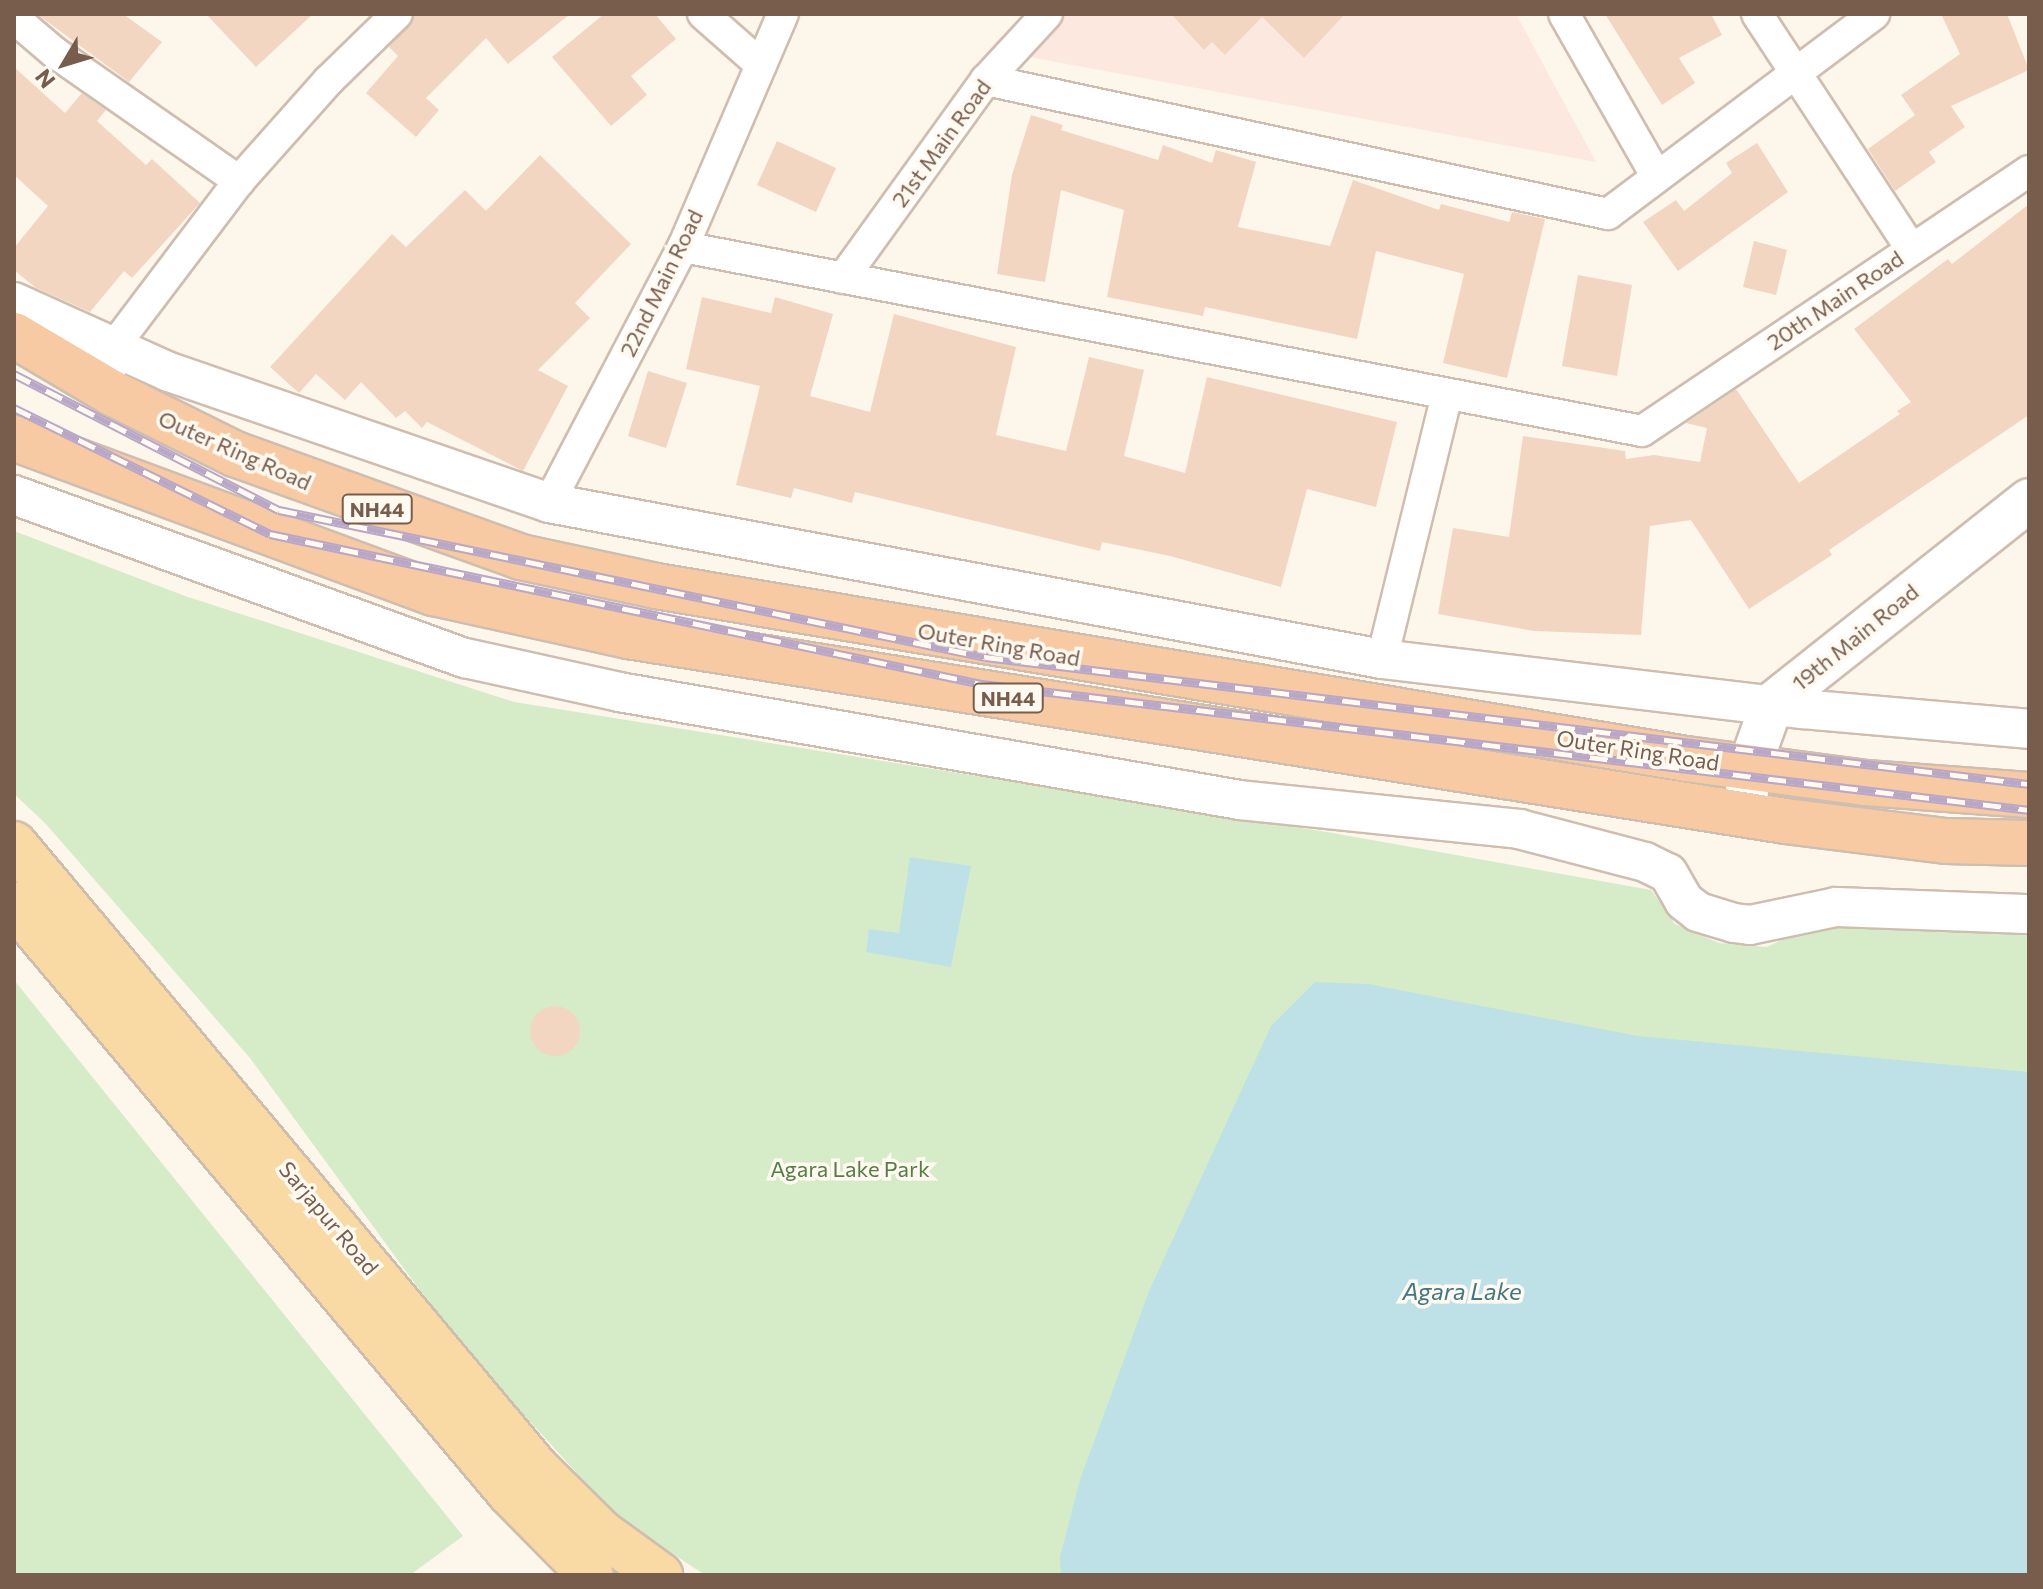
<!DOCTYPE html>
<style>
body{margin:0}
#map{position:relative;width:2043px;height:1589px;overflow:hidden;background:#fcf6eb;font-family:Commissioner,sans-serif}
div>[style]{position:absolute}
.commercial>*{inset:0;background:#fce8df}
.green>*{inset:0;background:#d6ebc8}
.water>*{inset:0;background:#bee1e7}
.building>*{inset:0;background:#f2d6c2}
.round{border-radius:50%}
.roads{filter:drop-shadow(2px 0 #cfbeaf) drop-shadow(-2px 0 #cfbeaf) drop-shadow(0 2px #cfbeaf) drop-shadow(0 -2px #cfbeaf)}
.minor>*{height:30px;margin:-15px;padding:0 15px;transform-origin:15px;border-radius:15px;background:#fff}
.tertiary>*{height:38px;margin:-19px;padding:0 19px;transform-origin:19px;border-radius:19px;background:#fff}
.secondary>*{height:42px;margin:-21px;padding:0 21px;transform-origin:21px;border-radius:21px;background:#fff}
.primary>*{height:44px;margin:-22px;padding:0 22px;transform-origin:22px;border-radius:22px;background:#f9daa5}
.trunk>*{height:44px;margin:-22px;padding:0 22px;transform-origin:22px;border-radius:22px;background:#f7caa4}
.rail>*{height:9px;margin-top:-4.5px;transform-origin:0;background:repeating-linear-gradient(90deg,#fffaf1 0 18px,#b9a7c8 0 36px);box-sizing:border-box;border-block:2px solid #b9a7c8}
span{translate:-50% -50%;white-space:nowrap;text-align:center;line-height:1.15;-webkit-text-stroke:7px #fffaf1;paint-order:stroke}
.shield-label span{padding:2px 6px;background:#fffaf1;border:2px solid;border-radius:6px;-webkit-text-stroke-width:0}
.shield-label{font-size:20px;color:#785d4d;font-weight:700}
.street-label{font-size:22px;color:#785d4d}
.park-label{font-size:22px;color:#557e45}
.water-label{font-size:24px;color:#437883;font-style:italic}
.frame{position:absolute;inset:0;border:16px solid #785d4d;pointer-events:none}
.north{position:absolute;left:24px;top:24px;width:80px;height:80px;-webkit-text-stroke:6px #fffaf1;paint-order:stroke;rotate:232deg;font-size:22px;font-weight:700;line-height:32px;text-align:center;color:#785d4d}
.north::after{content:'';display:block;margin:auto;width:28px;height:36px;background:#785d4d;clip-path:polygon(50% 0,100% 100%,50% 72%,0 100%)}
</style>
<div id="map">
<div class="commercial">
<div style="clip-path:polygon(1064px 14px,1516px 14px,1596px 162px,1024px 56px)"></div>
</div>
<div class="green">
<div style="clip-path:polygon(14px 531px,185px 596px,514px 702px,1327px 832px,1651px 890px,1675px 924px,1719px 943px,1767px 947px,1827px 918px,2029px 921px,2029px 1575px,705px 1575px,616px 1516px,457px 1341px,250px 1058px,45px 823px,14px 794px)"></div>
<div style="clip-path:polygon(14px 980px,463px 1536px,410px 1575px,14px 1575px)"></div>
</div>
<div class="water">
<div style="clip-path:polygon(910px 857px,971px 866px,951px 967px,866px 952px,869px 929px,899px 933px)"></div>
<div style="clip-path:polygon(1315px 982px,1368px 984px,1638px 1036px,2029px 1072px,2029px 1575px,1061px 1575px,1060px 1557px,1080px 1480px,1149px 1291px,1271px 1026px)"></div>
</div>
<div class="building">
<div style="clip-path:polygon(37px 14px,123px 14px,162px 42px,129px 82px)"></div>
<div style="clip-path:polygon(206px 14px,313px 14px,256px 67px)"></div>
<div style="clip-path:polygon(416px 14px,570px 14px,508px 64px,486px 38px,426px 98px,439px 110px,416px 137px,366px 93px,398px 56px,389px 47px)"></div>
<div style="clip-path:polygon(604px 14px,655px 14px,676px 39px,631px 76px,647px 95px,611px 126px,552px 57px)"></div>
<div style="clip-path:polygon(1171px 14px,1345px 14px,1304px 58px,1262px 17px,1225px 55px,1212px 42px,1204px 50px)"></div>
<div style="clip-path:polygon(1605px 14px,1711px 14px,1722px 35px,1679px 58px,1695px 83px,1662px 105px)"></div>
<div style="clip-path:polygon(1941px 14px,2007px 14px,2029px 70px,1951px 106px,1965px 127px,1929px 152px,1936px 162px,1895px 191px,1868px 149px,1915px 115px,1901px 95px,1960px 54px)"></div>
<div style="clip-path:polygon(14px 67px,65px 113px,82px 93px,106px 110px,97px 121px,146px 165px,152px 159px,200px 203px,132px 278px,124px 271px,90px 312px,36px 288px,14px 270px,14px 248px,48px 206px,14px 175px)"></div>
<div style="clip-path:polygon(1031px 115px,1063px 125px,1061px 130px,1158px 160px,1163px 145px,1212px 163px,1216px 150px,1256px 162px,1238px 227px,1330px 246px,1353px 180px,1439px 210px,1441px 204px,1509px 222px,1512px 212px,1545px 219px,1507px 378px,1443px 363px,1464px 274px,1376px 251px,1357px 339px,1205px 307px,1203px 316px,1107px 297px,1124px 210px,1061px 190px,1045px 282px,997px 274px,1012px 175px)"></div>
<div style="clip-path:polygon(777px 141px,836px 168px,816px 212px,757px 185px)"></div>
<div style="clip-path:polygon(1757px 143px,1788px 192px,1678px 271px,1643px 222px,1676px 200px,1684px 211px,1732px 173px,1726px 163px)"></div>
<div style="clip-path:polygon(540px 155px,631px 244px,575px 303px,590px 318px,538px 370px,568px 386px,523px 471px,427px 422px,422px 428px,405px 411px,396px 418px,361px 382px,345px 400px,316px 374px,299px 393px,270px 367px,392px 234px,406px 247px,465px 190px,486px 211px)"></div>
<div style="clip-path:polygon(2029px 204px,2029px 415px,1829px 550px,1832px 555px,1749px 609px,1691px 520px,1650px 526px,1641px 635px,1534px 631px,1438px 614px,1453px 528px,1509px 537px,1523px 436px,1625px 451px,1626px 459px,1654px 455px,1700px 462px,1707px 428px,1686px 423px,1736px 389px,1799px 483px,1900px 414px,1897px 411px,1911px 402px,1854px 329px,1948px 259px,1952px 264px)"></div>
<div style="clip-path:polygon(1754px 241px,1787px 250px,1776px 295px,1743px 287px)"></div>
<div style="clip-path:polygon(1578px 275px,1632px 285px,1617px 376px,1562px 366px)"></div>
<div style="clip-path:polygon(702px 297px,771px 313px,775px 297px,833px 314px,810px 396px,870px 412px,894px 314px,1016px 347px,996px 435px,1066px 451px,1089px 357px,1144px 370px,1124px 456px,1185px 473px,1207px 377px,1397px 422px,1376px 507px,1307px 489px,1281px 587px,1170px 556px,1102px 542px,1100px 551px,855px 492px,852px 503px,794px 488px,791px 498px,736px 485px,760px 386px,686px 369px)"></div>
<div style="clip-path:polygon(648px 371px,687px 383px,666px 448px,628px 436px)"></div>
<div class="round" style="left:530px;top:1006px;width:50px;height:50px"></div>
</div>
<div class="roads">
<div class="minor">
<div style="left:703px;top:14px;width:77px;rotate:41.3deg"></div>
<div style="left:1564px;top:14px;width:185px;rotate:60.3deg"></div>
<div style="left:1757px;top:14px;width:280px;rotate:56.7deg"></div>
<div style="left:14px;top:18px;width:52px;rotate:40.4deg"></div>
<div style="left:54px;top:52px;width:226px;rotate:34.9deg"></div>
<div style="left:986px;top:80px;width:636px;rotate:12.16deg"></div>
<div style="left:1608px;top:214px;width:333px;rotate:-36.9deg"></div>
<div style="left:683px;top:247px;width:976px;rotate:10.86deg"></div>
<div style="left:1642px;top:431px;width:466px;rotate:-33.9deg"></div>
<div style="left:843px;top:278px;width:244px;rotate:-54.2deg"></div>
<div style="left:986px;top:80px;width:90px;rotate:-47.3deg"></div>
<div style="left:112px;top:366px;width:17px;rotate:-90deg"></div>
<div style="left:112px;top:349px;width:211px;rotate:-52.9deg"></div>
<div style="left:239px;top:181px;width:134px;rotate:-48.3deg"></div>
<div style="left:328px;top:81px;width:96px;rotate:-44.2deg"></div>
<div style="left:549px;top:503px;width:289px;rotate:-62.4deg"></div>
<div style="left:683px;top:247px;width:254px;rotate:-66.8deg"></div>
<div style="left:1382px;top:659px;width:273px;rotate:-76.2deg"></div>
</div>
<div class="tertiary">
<div style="left:14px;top:302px;width:170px;rotate:24.3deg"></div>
<div style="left:169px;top:372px;width:402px;rotate:19deg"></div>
<div style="left:549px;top:503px;width:847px;rotate:10.61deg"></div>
<div style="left:1382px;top:659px;width:423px;rotate:6.8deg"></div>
<div style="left:1802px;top:709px;width:228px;rotate:5deg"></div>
<div style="left:14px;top:495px;width:480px;rotate:19.9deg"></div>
<div style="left:465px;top:658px;width:158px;rotate:12.4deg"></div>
<div style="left:619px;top:692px;width:630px;rotate:9.87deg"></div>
<div style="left:1240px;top:800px;width:281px;rotate:5.9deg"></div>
<div style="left:1519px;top:829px;width:130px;rotate:14.7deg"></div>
<div style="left:1645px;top:862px;width:25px;rotate:26deg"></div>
<div style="left:1668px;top:873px;width:32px;rotate:60deg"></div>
<div style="left:1684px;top:901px;width:18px;rotate:38deg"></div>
<div style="left:1698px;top:912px;width:38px;rotate:17deg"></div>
<div style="left:1734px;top:923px;width:16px;rotate:7deg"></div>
<div style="left:1750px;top:925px;width:88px;rotate:-11.8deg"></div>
<div style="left:1836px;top:907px;width:193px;rotate:2.1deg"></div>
</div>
<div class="secondary">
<div style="left:1745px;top:814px;width:46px;rotate:-85deg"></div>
<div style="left:1749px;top:768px;width:68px;rotate:-70.2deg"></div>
<div style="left:1772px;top:704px;width:328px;rotate:-38.4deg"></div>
</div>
<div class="primary">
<div style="left:14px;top:844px;width:815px;rotate:50.08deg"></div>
<div style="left:537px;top:1469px;width:91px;rotate:44.6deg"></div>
<div style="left:602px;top:1533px;width:72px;rotate:35.9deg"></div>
<div style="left:14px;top:904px;width:770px;rotate:49.9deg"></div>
<div style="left:510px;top:1493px;width:115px;rotate:45.4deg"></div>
</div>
<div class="trunk">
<div style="left:14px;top:335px;width:114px;rotate:30.6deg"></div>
<div style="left:112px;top:393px;width:137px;rotate:26.4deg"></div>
<div style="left:235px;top:454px;width:304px;rotate:19.8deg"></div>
<div style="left:521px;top:557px;width:138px;rotate:12.1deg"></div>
<div style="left:656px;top:586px;width:1044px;rotate:9.53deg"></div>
<div style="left:1686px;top:759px;width:182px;rotate:7.6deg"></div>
<div style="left:1866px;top:783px;width:163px;rotate:4.2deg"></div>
<div style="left:14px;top:438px;width:448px;rotate:20.3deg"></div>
<div style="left:434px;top:593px;width:199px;rotate:12.5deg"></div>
<div style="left:628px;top:636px;width:1172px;rotate:9.08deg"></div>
<div style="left:1785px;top:821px;width:162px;rotate:7.1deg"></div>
<div style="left:1946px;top:841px;width:83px;rotate:1.4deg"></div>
</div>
</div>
<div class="rail">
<div style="left:14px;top:374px;width:298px;rotate:27.2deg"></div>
<div style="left:279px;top:510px;width:721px;rotate:11.76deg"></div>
<div style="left:985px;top:657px;width:1052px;rotate:6.94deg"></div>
<div style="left:14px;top:408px;width:285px;rotate:26.2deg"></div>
<div style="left:270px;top:534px;width:728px;rotate:11.9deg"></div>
<div style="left:982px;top:684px;width:1055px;rotate:6.86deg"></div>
</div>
<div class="shield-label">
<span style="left:377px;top:509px">NH44</span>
<span style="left:1008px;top:698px">NH44</span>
</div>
<div class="street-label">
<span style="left:941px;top:143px;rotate:-54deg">21st Main Road</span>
<span style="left:661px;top:283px;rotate:-64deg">22nd Main Road</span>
<span style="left:1835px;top:300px;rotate:-34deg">20th Main Road</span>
<span style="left:235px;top:450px;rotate:24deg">Outer Ring Road</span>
<span style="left:1855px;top:637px;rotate:-39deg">19th Main Road</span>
<span style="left:999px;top:644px;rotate:10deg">Outer Ring Road</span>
<span style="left:1638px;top:750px;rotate:9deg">Outer Ring Road</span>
<span style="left:329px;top:1218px;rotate:50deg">Sarjapur Road</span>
</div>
<div class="park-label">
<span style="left:850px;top:1169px">Agara Lake Park</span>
</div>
<div class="water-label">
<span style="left:1462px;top:1291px">Agara Lake</span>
</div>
<div class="frame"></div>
<div class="north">N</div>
</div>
